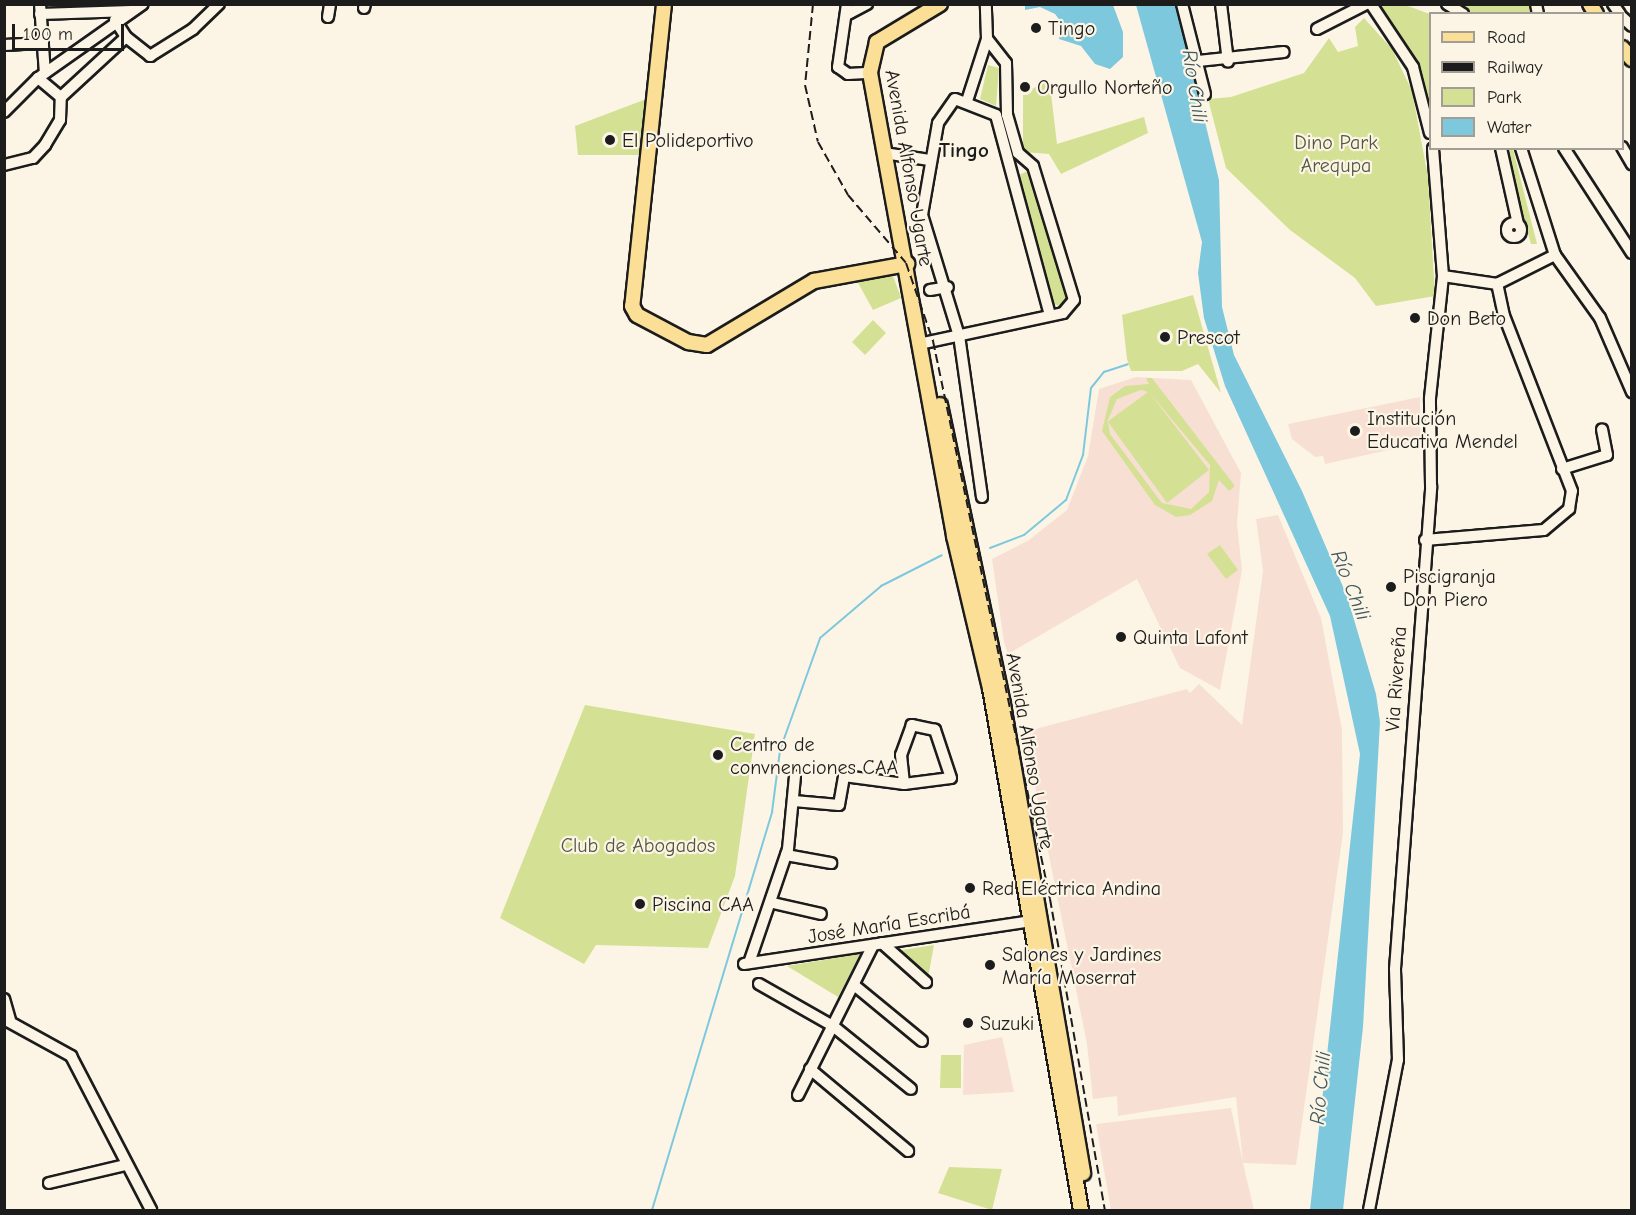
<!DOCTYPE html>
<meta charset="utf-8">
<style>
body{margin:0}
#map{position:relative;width:1636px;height:1215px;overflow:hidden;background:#fcf5e5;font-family:"Comic Neue",sans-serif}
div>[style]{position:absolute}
.built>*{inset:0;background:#f7e0d3}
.green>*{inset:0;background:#d4e194}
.water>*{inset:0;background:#7ec8de}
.stream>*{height:2px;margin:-1px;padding:0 1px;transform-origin:1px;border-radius:1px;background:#7ec8de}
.roads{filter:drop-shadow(2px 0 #1c1c1c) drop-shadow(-2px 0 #1c1c1c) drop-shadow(0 2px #1c1c1c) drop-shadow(0 -2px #1c1c1c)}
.minor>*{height:10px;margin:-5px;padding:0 5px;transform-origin:5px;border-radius:5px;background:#fcf5e5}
.minor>.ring{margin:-5px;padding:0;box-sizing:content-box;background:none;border:10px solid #fcf5e5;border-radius:50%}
.major>*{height:14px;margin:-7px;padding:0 7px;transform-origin:7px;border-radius:7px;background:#fbdf96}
.rail>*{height:2px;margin-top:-1px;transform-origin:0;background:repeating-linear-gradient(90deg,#1c1c1c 0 9px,transparent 0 13.5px)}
.dots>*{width:16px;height:16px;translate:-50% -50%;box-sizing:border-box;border:3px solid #fcf5e5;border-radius:50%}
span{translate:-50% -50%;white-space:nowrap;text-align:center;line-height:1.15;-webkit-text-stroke:4.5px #fcf5e5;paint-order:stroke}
.poi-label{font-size:20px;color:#1c1c1c}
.left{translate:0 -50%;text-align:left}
.park-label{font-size:20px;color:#535740}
.street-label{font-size:20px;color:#1c1c1c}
.water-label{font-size:21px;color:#3e5860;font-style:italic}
.neighbourhood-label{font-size:21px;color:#1c1c1c;font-weight:700}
.frame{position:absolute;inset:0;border:6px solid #1c1c1c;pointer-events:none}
.legend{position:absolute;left:1429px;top:12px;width:195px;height:138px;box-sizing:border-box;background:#fcf5e5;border:2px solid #a29e95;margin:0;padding:8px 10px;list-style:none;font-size:18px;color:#1c1c1c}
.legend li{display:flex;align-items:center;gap:12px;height:30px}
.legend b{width:30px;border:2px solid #a29e95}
.scale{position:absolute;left:12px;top:24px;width:112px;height:27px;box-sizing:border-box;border:3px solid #1c1c1c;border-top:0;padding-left:8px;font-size:18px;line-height:21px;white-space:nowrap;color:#1c1c1c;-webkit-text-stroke:4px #fcf5e5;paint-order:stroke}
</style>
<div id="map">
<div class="built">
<div style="clip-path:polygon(1136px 377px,1191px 380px,1241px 473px,1237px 524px,1242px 570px,1220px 690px,1180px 668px,1137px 579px,1008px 654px,1004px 642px,992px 559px,1029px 540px,1067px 510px,1088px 456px,1099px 389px)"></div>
<div style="clip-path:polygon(1420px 397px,1420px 443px,1325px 464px,1323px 456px,1315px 457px,1292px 439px,1288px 424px)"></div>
<div style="clip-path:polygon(1278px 515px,1321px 618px,1342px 730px,1343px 833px,1296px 1165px,1243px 1163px,1254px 1210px,1111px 1210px,1096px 1124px,1231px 1108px,1243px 1162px,1236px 1097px,1118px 1116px,1117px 1096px,1093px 1099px,1087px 1044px,1024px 732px,1187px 689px,1190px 693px,1199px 684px,1242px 725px,1263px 571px,1256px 519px)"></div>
<div style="clip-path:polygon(1002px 1037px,1014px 1092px,963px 1095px,964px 1045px)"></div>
</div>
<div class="green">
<div style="clip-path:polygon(1376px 5px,1405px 5px,1430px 14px,1430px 108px,1415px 65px)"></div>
<div style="clip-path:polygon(1461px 5px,1529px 5px,1530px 13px,1471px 13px)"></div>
<div style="clip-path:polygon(1364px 18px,1392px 49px,1412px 91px,1428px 177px,1435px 296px,1376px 306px,1355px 278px,1290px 230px,1226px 168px,1208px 99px,1231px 97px,1304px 73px,1329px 38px,1338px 52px,1358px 46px,1355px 27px)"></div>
<div style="clip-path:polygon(988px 65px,999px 68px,996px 106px,980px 99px)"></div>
<div style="clip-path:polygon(1043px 82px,1050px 85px,1057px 144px,1144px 117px,1148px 133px,1061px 174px,1049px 154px,1023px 152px,1023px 95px)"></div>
<div style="clip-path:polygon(649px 98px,643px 155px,578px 155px,575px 126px)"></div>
<div style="clip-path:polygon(1504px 149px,1513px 149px,1537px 244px,1531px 244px)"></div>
<div style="clip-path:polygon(1030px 170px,1068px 298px,1062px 307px,1052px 303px,1014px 177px)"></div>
<div style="clip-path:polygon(892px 273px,901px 298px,873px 310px,857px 281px)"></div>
<div style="clip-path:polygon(1193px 295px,1221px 393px,1198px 364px,1182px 371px,1131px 371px,1127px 359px,1122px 315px)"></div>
<div style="clip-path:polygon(873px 320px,886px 333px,865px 355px,852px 342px)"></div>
<div style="clip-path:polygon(evenodd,1146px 378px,1152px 378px,1235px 486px,1229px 491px,1219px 480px,1212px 501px,1190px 515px,1176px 517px,1155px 505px,1102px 431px,1110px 397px,1125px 386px,1149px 384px,1146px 378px,1141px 390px,1148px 392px,1107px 422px,1117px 399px,1141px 390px,1146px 378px,1149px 392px,1210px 465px,1209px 492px,1191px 509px,1162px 503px,1110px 434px,1108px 422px,1167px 503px,1209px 470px,1149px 392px)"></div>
<div style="clip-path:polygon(1220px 545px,1238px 570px,1226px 579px,1207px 554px)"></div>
<div style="clip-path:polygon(585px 705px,755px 734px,735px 876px,708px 948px,596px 945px,584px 964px,500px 918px)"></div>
<div style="clip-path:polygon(934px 945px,928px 978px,896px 951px)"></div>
<div style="clip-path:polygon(860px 954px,838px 997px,787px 966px)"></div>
<div style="clip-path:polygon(941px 1055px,961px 1055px,961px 1088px,940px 1088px)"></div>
<div style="clip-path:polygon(949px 1167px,1002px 1169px,992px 1210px,938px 1193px)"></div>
</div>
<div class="water">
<div style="clip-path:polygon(1025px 5px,1113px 5px,1123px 32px,1123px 57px,1110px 69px,1095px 64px,1081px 46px,1059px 39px,1061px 22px,1055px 14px,1040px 7px,1025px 10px)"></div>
<div style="clip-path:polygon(1136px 5px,1177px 5px,1219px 180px,1222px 307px,1234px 355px,1302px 491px,1347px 596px,1376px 694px,1380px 722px,1363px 1027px,1343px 1210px,1310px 1210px,1360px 754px,1330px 616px,1225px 386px,1204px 318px,1198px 273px,1202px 242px)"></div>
</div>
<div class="stream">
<div style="left:990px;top:548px;width:36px;rotate:-21deg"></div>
<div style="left:1024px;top:535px;width:55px;rotate:-39.8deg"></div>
<div style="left:1066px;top:500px;width:48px;rotate:-69.3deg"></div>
<div style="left:1083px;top:455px;width:67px;rotate:-83.2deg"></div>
<div style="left:1091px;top:388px;width:21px;rotate:-51deg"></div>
<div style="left:1104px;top:372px;width:25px;rotate:-18deg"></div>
<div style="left:652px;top:1210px;width:416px;rotate:-73.2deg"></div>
<div style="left:772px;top:812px;width:63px;rotate:-82.6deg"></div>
<div style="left:780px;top:750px;width:119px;rotate:-70.3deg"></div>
<div style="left:820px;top:638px;width:80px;rotate:-40.4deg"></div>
<div style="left:881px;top:586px;width:68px;rotate:-26.9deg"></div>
</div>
<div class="roads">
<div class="minor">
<div style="left:40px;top:4px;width:69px;rotate:85.9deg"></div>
<div style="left:847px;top:4px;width:64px;rotate:98.1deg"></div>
<div style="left:838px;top:67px;width:12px;rotate:35deg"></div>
<div style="left:848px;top:74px;width:22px;rotate:-3deg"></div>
<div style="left:1182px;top:4px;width:93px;rotate:75.7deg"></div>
<div style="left:1221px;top:4px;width:58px;rotate:83.1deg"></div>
<div style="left:1371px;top:4px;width:76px;rotate:56.3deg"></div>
<div style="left:1413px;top:67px;width:68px;rotate:75.6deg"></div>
<div style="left:1447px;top:4px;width:19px;rotate:32deg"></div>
<div style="left:1536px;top:4px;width:10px;rotate:79deg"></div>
<div style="left:1613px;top:4px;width:12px;rotate:55deg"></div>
<div style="left:364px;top:8px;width:4px;rotate:-76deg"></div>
<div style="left:40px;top:14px;width:91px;rotate:-1.9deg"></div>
<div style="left:846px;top:15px;width:24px;rotate:-28deg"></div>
<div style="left:328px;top:17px;width:13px;rotate:-81deg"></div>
<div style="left:1622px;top:17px;width:13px;rotate:42deg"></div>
<div style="left:115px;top:20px;width:20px;rotate:57deg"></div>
<div style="left:126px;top:37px;width:31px;rotate:38deg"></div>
<div style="left:150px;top:56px;width:51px;rotate:-32.1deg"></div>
<div style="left:193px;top:29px;width:36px;rotate:-44deg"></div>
<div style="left:1317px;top:29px;width:55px;rotate:-27deg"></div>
<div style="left:4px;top:45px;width:39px;rotate:-3deg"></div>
<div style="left:1198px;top:61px;width:86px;rotate:-6deg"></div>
<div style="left:38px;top:78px;width:30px;rotate:40deg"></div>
<div style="left:61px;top:97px;width:88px;rotate:-42.7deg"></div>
<div style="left:967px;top:101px;width:65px;rotate:-72.1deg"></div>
<div style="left:987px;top:39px;width:35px;rotate:-92deg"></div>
<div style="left:4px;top:112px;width:48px;rotate:-45deg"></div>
<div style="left:38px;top:78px;width:128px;rotate:-35.2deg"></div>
<div style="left:1622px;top:147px;width:20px;rotate:60deg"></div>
<div style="left:1501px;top:148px;width:78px;rotate:77.4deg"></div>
<div style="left:1521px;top:148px;width:112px;rotate:72.4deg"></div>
<div style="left:1555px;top:255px;width:77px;rotate:54.5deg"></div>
<div style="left:1600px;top:318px;width:81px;rotate:66.6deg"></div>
<div style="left:1564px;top:148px;width:125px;rotate:57.1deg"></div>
<div style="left:884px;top:153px;width:46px;rotate:8.8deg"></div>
<div style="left:4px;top:165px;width:30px;rotate:-14deg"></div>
<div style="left:33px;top:158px;width:18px;rotate:-47deg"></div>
<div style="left:45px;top:145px;width:29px;rotate:-59deg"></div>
<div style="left:60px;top:120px;width:23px;rotate:-88deg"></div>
<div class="ring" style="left:1507px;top:223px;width:4px;height:4px"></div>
<div style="left:1443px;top:276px;width:55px;rotate:8.4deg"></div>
<div style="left:1497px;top:284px;width:65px;rotate:-26.6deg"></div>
<div style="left:930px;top:290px;width:18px;rotate:-9deg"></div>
<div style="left:919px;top:344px;width:147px;rotate:-12.1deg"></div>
<div style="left:1063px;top:313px;width:17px;rotate:-50deg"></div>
<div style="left:1074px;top:300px;width:140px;rotate:-107deg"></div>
<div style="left:1033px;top:166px;width:20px;rotate:-139deg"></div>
<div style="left:1018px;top:153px;width:40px;rotate:-106deg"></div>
<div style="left:1007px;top:115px;width:52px;rotate:-91.1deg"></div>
<div style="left:1006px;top:63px;width:31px;rotate:-128deg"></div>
<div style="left:1562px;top:469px;width:47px;rotate:-17.3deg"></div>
<div style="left:1607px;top:455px;width:26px;rotate:-101deg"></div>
<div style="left:982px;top:497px;width:163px;rotate:-98.1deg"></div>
<div style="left:959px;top:336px;width:127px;rotate:-107deg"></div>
<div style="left:922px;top:215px;width:93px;rotate:-80.1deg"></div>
<div style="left:938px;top:123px;width:29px;rotate:-55deg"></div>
<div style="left:955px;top:99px;width:44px;rotate:21.3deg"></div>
<div style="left:996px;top:115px;width:207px;rotate:74.9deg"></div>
<div style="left:1425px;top:540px;width:119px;rotate:-4.8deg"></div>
<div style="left:1544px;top:530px;width:33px;rotate:-40deg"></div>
<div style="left:1569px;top:509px;width:18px;rotate:-81deg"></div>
<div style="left:1572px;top:491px;width:188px;rotate:-111.2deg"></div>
<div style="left:1504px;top:316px;width:33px;rotate:-102deg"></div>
<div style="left:794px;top:801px;width:45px;rotate:5.1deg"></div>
<div style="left:839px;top:805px;width:29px;rotate:-80deg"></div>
<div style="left:844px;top:776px;width:61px;rotate:7.6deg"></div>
<div style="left:904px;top:784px;width:47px;rotate:-7.3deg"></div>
<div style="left:951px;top:778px;width:51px;rotate:-108.4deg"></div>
<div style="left:935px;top:730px;width:24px;rotate:-168deg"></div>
<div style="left:912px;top:725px;width:32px;rotate:110deg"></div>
<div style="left:901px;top:755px;width:29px;rotate:84deg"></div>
<div style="left:786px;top:855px;width:46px;rotate:10.1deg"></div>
<div style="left:773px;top:903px;width:49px;rotate:12.9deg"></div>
<div style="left:882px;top:943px;width:59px;rotate:41.6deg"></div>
<div style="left:749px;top:963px;width:120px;rotate:-71.1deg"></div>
<div style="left:788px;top:849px;width:73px;rotate:-84.5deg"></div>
<div style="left:744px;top:964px;width:296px;rotate:-8.5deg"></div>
<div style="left:759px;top:984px;width:85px;rotate:29.6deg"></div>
<div style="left:833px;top:1026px;width:100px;rotate:38.9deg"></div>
<div style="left:854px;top:985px;width:88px;rotate:39.5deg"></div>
<div style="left:4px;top:999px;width:22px;rotate:74deg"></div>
<div style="left:4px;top:1019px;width:77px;rotate:28.9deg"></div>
<div style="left:71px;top:1056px;width:174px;rotate:62.5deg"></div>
<div style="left:810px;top:1069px;width:128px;rotate:39.9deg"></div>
<div style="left:798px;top:1095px;width:168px;rotate:-63.4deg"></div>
<div style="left:49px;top:1183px;width:79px;rotate:-13.2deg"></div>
<div style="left:1369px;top:1210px;width:153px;rotate:-79.1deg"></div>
<div style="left:1398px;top:1060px;width:91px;rotate:-91.9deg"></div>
<div style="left:1395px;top:969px;width:484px;rotate:-85.7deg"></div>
<div style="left:1431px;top:486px;width:88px;rotate:-90.7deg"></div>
<div style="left:1430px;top:398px;width:123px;rotate:-83.9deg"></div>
<div style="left:1443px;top:276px;width:128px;rotate:-94.5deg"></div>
</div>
<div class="major">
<div style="left:664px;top:4px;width:304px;rotate:96deg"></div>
<div style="left:632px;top:306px;width:10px;rotate:61deg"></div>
<div style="left:637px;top:315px;width:58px;rotate:27.9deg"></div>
<div style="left:688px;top:342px;width:19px;rotate:9deg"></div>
<div style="left:707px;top:345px;width:125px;rotate:-30.9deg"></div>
<div style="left:814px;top:281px;width:95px;rotate:-10.4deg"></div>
<div style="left:940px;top:4px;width:74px;rotate:148.9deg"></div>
<div style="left:877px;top:42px;width:32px;rotate:103deg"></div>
<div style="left:870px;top:73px;width:471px;rotate:79.7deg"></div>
<div style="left:954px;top:536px;width:156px;rotate:76.7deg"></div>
<div style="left:990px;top:688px;width:530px;rotate:80.11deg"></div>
<div style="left:1590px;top:4px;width:12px;rotate:59deg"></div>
<div style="left:1622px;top:48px;width:15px;rotate:48deg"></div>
<div style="left:940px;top:405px;width:306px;rotate:78.1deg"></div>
<div style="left:1003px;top:704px;width:476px;rotate:80.3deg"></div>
</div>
</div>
<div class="rail">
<div style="left:813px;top:4px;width:81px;rotate:95.6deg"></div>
<div style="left:805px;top:85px;width:58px;rotate:77.2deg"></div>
<div style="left:818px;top:142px;width:61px;rotate:60.5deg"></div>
<div style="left:848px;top:195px;width:89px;rotate:49.5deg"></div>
<div style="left:906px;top:263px;width:83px;rotate:70.9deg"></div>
<div style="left:933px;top:341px;width:570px;rotate:78.16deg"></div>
<div style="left:1050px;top:899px;width:316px;rotate:80deg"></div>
</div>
<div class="dots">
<div style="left:1036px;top:28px;background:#1c1c1c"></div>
<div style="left:1025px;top:87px;background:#1c1c1c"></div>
<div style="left:610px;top:140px;background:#1c1c1c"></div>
<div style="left:1415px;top:318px;background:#1c1c1c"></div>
<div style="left:1165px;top:337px;background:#1c1c1c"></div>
<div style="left:1355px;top:431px;background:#1c1c1c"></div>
<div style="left:1391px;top:587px;background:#1c1c1c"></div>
<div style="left:1121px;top:637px;background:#1c1c1c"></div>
<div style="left:718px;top:755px;background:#1c1c1c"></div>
<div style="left:970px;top:888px;background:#1c1c1c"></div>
<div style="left:640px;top:904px;background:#1c1c1c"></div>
<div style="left:990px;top:965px;background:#1c1c1c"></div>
<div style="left:968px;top:1023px;background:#1c1c1c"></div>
</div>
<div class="poi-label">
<span class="left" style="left:1048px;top:28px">Tingo</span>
<span class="left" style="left:1037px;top:87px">Orgullo Norteño</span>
<span class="left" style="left:622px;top:140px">El Polideportivo</span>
<span class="left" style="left:1427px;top:318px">Don Beto</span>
<span class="left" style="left:1177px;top:337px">Prescot</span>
<span class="left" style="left:1367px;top:430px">Institución<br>Educativa Mendel</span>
<span class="left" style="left:1403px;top:588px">Piscigranja<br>Don Piero</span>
<span class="left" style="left:1133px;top:637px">Quinta Lafont</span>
<span class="left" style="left:730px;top:756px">Centro de<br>convnenciones CAA</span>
<span class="left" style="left:982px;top:888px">Red Eléctrica Andina</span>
<span class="left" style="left:652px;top:904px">Piscina CAA</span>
<span class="left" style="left:1002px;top:966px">Salones y Jardines<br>María Moserrat</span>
<span class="left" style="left:980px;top:1023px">Suzuki</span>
</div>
<div class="park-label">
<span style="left:1336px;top:154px">Dino Park<br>Arequpa</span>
<span style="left:638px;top:845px">Club de Abogados</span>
</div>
<div class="street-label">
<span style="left:909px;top:168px;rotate:80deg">Avenida Alfonso Ugarte</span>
<span style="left:1396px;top:679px;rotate:-86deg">Via Rivereña</span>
<span style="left:1030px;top:751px;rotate:80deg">Avenida Alfonso Ugarte</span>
<span style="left:889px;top:924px;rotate:-9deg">José María Escribá</span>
</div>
<div class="water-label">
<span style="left:1195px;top:86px;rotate:81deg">Río Chili</span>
<span style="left:1351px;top:585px;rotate:68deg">Río Chili</span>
<span style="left:1320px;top:1088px;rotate:-85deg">Río Chili</span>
</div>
<div class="neighbourhood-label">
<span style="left:964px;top:150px">Tingo</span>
</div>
<div class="frame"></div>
<ul class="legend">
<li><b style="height:8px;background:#fbdf96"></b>Road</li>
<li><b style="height:8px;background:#1c1c1c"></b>Railway</li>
<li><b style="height:16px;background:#d4e194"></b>Park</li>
<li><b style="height:16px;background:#7ec8de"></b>Water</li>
</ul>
<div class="scale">100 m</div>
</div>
